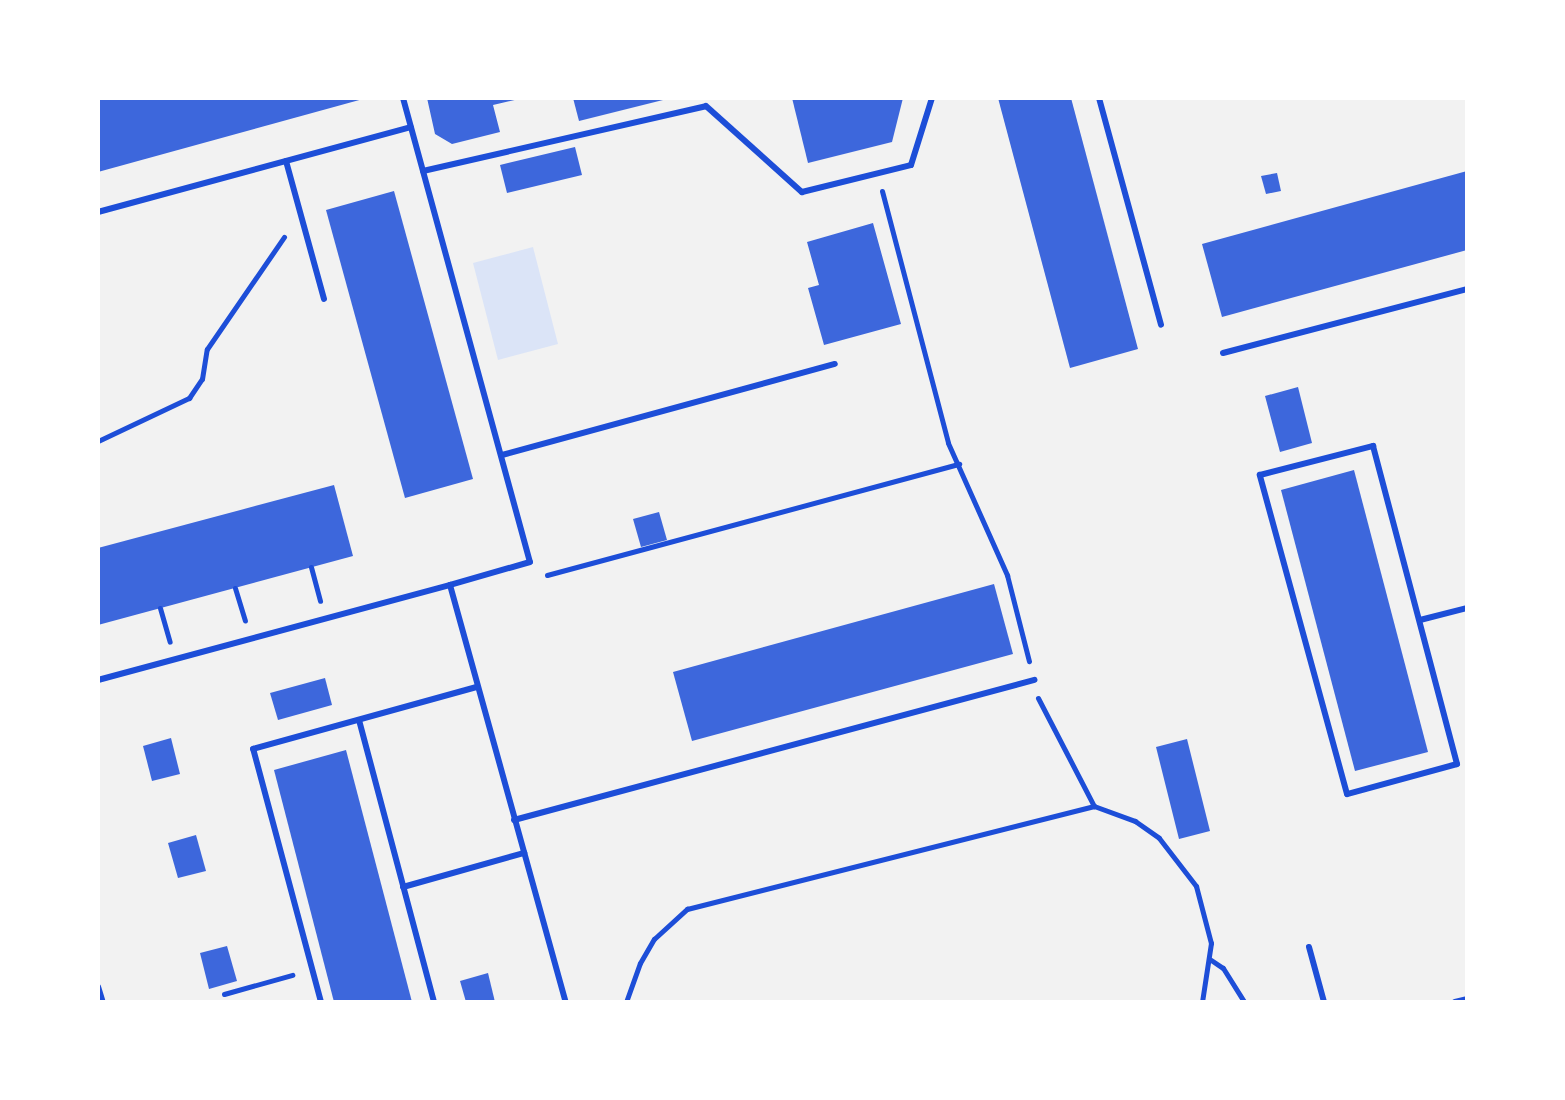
<!DOCTYPE html>
<style>
body{margin:0}
#map{position:relative;width:1565px;height:1100px;overflow:hidden;background:#f2f2f2;font-family:Barlow,sans-serif}
div>[style]{position:absolute}
.green>*{inset:0;background:#dbe4f7}
.building>*{inset:0;background:#3d67dc}
.path>*{height:5px;margin:-2.5px;padding:0 2.5px;transform-origin:2.5px;border-radius:2.5px;background:#1d4ed8}
.service>*{height:6px;margin:-3px;padding:0 3px;transform-origin:3px;border-radius:3px;background:#1d4ed8}
span{translate:-50% -50%;white-space:nowrap;text-align:center;line-height:1.15;-webkit-text-stroke:8px #fff;paint-order:stroke}
.frame{position:absolute;inset:0;border:100px solid #fff;pointer-events:none}
</style>
<div id="map">
<div class="green">
<div style="clip-path:polygon(533px 247px,558px 344px,498px 360px,473px 263px)"></div>
</div>
<div class="building">
<div style="clip-path:polygon(98px 98px,363px 98px,363px 99px,98px 172px)"></div>
<div style="clip-path:polygon(427px 98px,519px 98px,519px 99px,493px 105px,500px 132px,452px 144px,435px 134px)"></div>
<div style="clip-path:polygon(573px 98px,667px 98px,667px 99px,579px 121px)"></div>
<div style="clip-path:polygon(792px 98px,903px 98px,892px 142px,808px 163px)"></div>
<div style="clip-path:polygon(998px 98px,1071px 98px,1138px 349px,1070px 368px)"></div>
<div style="clip-path:polygon(575px 147px,582px 175px,507px 193px,500px 165px)"></div>
<div style="clip-path:polygon(1467px 171px,1467px 250px,1222px 317px,1202px 244px)"></div>
<div style="clip-path:polygon(1277px 173px,1281px 191px,1266px 194px,1261px 176px)"></div>
<div style="clip-path:polygon(394px 191px,473px 479px,405px 498px,326px 210px)"></div>
<div style="clip-path:polygon(873px 223px,901px 324px,824px 345px,808px 288px,819px 285px,807px 242px)"></div>
<div style="clip-path:polygon(1298px 387px,1312px 443px,1280px 452px,1265px 396px)"></div>
<div style="clip-path:polygon(1354px 470px,1428px 752px,1355px 771px,1281px 490px)"></div>
<div style="clip-path:polygon(334px 485px,353px 556px,98px 625px,98px 548px)"></div>
<div style="clip-path:polygon(659px 512px,667px 540px,641px 547px,633px 519px)"></div>
<div style="clip-path:polygon(994px 584px,1013px 654px,692px 741px,673px 672px)"></div>
<div style="clip-path:polygon(325px 678px,332px 705px,278px 720px,270px 693px)"></div>
<div style="clip-path:polygon(171px 738px,180px 774px,152px 781px,143px 746px)"></div>
<div style="clip-path:polygon(1187px 739px,1210px 831px,1179px 839px,1156px 747px)"></div>
<div style="clip-path:polygon(346px 750px,412px 1002px,334px 1002px,274px 770px)"></div>
<div style="clip-path:polygon(196px 835px,206px 871px,178px 878px,168px 843px)"></div>
<div style="clip-path:polygon(227px 946px,237px 981px,209px 989px,200px 953px)"></div>
<div style="clip-path:polygon(488px 973px,495px 1002px,466px 1002px,460px 981px)"></div>
</div>
<div class="path">
<div style="left:882px;top:191px;width:260px;rotate:75.3deg"></div>
<div style="left:948px;top:443px;width:145px;rotate:65.9deg"></div>
<div style="left:1007px;top:575px;width:89px;rotate:75.7deg"></div>
<div style="left:98px;top:441px;width:101px;rotate:-25.3deg"></div>
<div style="left:189px;top:398px;width:23px;rotate:-56deg"></div>
<div style="left:202px;top:379px;width:30px;rotate:-81deg"></div>
<div style="left:207px;top:349px;width:136px;rotate:-55.5deg"></div>
<div style="left:311px;top:567px;width:35px;rotate:75deg"></div>
<div style="left:547px;top:575px;width:427px;rotate:-15.1deg"></div>
<div style="left:235px;top:588px;width:34px;rotate:73deg"></div>
<div style="left:160px;top:608px;width:35px;rotate:74deg"></div>
<div style="left:1038px;top:698px;width:122px;rotate:62.6deg"></div>
<div style="left:1094px;top:806px;width:44px;rotate:20.1deg"></div>
<div style="left:1135px;top:821px;width:29px;rotate:35deg"></div>
<div style="left:1159px;top:838px;width:61px;rotate:52.4deg"></div>
<div style="left:1196px;top:886px;width:59px;rotate:75.3deg"></div>
<div style="left:1211px;top:943px;width:60px;rotate:98.7deg"></div>
<div style="left:1211px;top:960px;width:14px;rotate:34deg"></div>
<div style="left:1223px;top:968px;width:40px;rotate:58deg"></div>
<div style="left:98px;top:986px;width:17px;rotate:73deg"></div>
<div style="left:224px;top:994px;width:71px;rotate:-15.6deg"></div>
<div style="left:626px;top:1002px;width:41px;rotate:-70.3deg"></div>
<div style="left:640px;top:963px;width:28px;rotate:-60deg"></div>
<div style="left:654px;top:939px;width:45px;rotate:-42.3deg"></div>
<div style="left:687px;top:909px;width:420px;rotate:-14.2deg"></div>
</div>
<div class="service">
<div style="left:403px;top:98px;width:481px;rotate:74.7deg"></div>
<div style="left:530px;top:562px;width:83px;rotate:164deg"></div>
<div style="left:450px;top:585px;width:433px;rotate:74.5deg"></div>
<div style="left:1099px;top:98px;width:235px;rotate:74.7deg"></div>
<div style="left:286px;top:161px;width:143px;rotate:74.6deg"></div>
<div style="left:423px;top:171px;width:290px;rotate:-12.9deg"></div>
<div style="left:706px;top:106px;width:129px;rotate:41.9deg"></div>
<div style="left:802px;top:192px;width:112px;rotate:-13.9deg"></div>
<div style="left:911px;top:165px;width:70px;rotate:-72.6deg"></div>
<div style="left:98px;top:212px;width:324px;rotate:-15.2deg"></div>
<div style="left:1223px;top:353px;width:252px;rotate:-14.7deg"></div>
<div style="left:1373px;top:446px;width:329px;rotate:75.2deg"></div>
<div style="left:1457px;top:764px;width:114px;rotate:164.7deg"></div>
<div style="left:1347px;top:794px;width:331px;rotate:-105.3deg"></div>
<div style="left:1260px;top:475px;width:117px;rotate:-14.4deg"></div>
<div style="left:502px;top:455px;width:345px;rotate:-15.3deg"></div>
<div style="left:1420px;top:620px;width:49px;rotate:-14.3deg"></div>
<div style="left:98px;top:680px;width:365px;rotate:-15.1deg"></div>
<div style="left:359px;top:720px;width:292px;rotate:75.1deg"></div>
<div style="left:514px;top:820px;width:539px;rotate:-15.07deg"></div>
<div style="left:403px;top:887px;width:126px;rotate:-15.7deg"></div>
<div style="left:1309px;top:947px;width:57px;rotate:74.7deg"></div>
<div style="left:321px;top:1002px;width:262px;rotate:-105deg"></div>
<div style="left:253px;top:749px;width:232px;rotate:-15.5deg"></div>
<div style="left:1455px;top:1002px;width:12px;rotate:-14deg"></div>
</div>
<div class="frame"></div>
</div>
